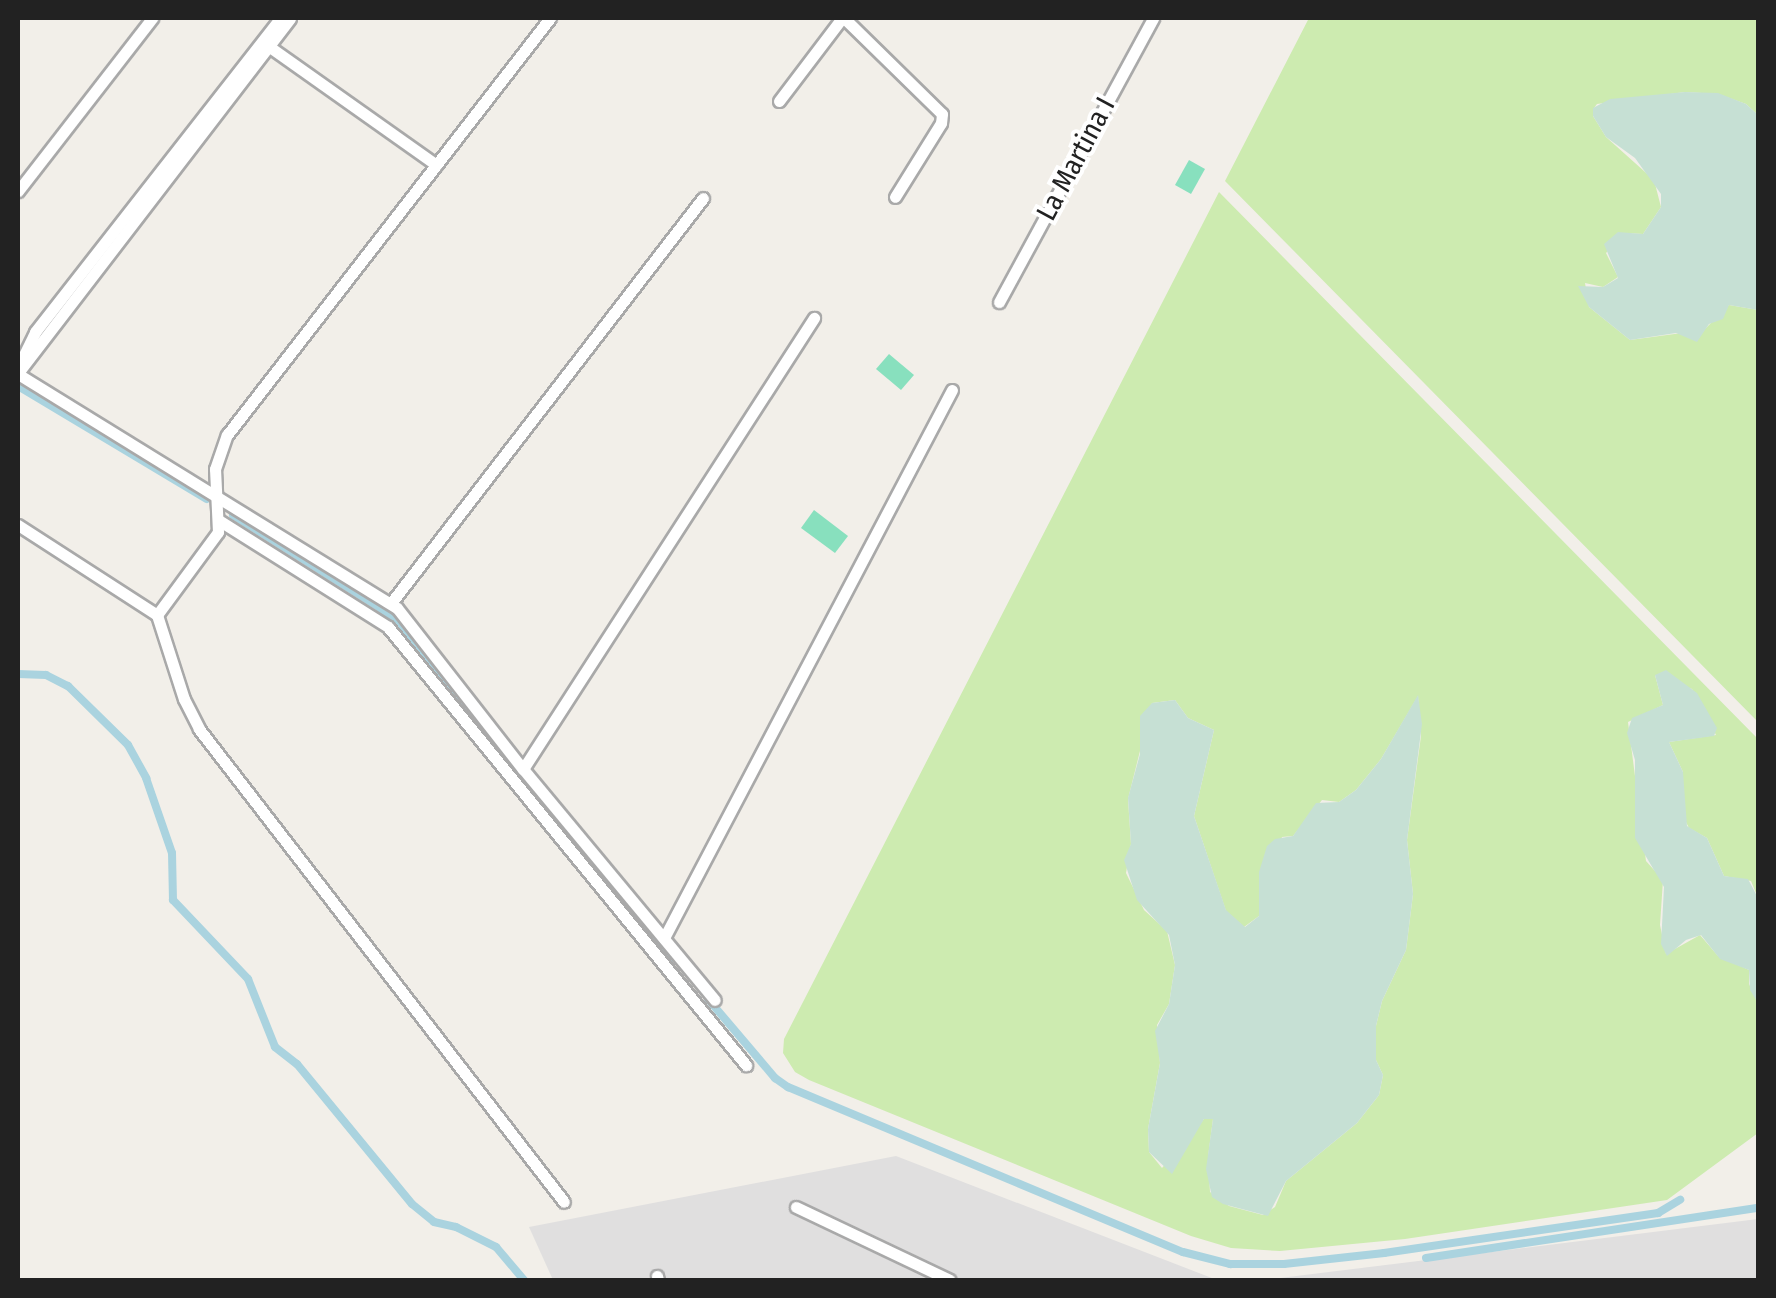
<!DOCTYPE html>
<style>
body{margin:0}
#map{position:relative;width:1776px;height:1298px;overflow:hidden;background:#f2efe9;font-family:"Fira Sans Condensed",sans-serif}
div>[style]{position:absolute}
.residential>*{inset:0;background:#e0dfdf}
.grass>*{inset:0;background:#cdebb0}
.wetland>*{inset:0;background:#c6e0d4}
.pitch>*{inset:0;background:#88e0be}
.canal>*{height:8px;margin:-4px;padding:0 4px;transform-origin:4px;border-radius:4px;background:#aad3df}
.roads{filter:drop-shadow(2px 0 #a9a9a9) drop-shadow(-2px 0 #a9a9a9) drop-shadow(0 2px #a9a9a9) drop-shadow(0 -2px #a9a9a9)}
.minor>*{height:11px;margin:-5.5px;padding:0 5.5px;transform-origin:5.5px;border-radius:5.5px;background:#fff}
span{translate:-50% -50%;white-space:nowrap;text-align:center;line-height:1.15;-webkit-text-stroke:8px #fff;paint-order:stroke}
.street-label{font-size:28px;color:#222}
.frame{position:absolute;inset:0;border:20px solid #222;pointer-events:none}
</style>
<div id="map">
<div class="residential">
<div style="clip-path:polygon(896px 1156px,1217px 1280px,553px 1280px,529px 1227px)"></div>
<div style="clip-path:polygon(1758px 1219px,1758px 1280px,1264px 1280px)"></div>
</div>
<div class="grass">
<div style="clip-path:polygon(1309px 18px,1758px 18px,1758px 115px,1746px 104px,1718px 94px,1685px 92px,1597px 104px,1594px 108px,1593px 116px,1606px 137px,1654px 180px,1661px 207px,1643px 234px,1625px 233px,1606px 253px,1618px 277px,1603px 287px,1585px 283px,1589px 307px,1630px 340px,1704px 330px,1729px 305px,1758px 310px,1758px 722px,1225px 181px)"></div>
<div style="clip-path:polygon(evenodd,1219px 192px,1758px 739px,1758px 898px,1751px 881px,1724px 876px,1707px 838px,1689px 828px,1683px 816px,1683px 772px,1669px 742px,1716px 735px,1692px 689px,1655px 675px,1663px 705px,1628px 722px,1646px 861px,1663px 880px,1660px 925px,1666px 954px,1700px 935px,1718px 956px,1749px 970px,1749px 984px,1758px 1003px,1758px 1133px,1667px 1200px,1405px 1239px,1280px 1251px,1231px 1248px,1191px 1236px,809px 1080px,795px 1072px,783px 1053px,784px 1039px,1219px 192px,1418px 696px,1421px 736px,1407px 840px,1413px 894px,1406px 950px,1382px 1001px,1376px 1026px,1376px 1060px,1383px 1075px,1379px 1095px,1357px 1123px,1286px 1181px,1275px 1207px,1263px 1215px,1229px 1206px,1210px 1192px,1208px 1157px,1213px 1119px,1204px 1119px,1162px 1168px,1149px 1152px,1148px 1129px,1160px 1063px,1157px 1025px,1169px 1004px,1175px 965px,1167px 931px,1144px 910px,1126px 873px,1131px 844px,1128px 799px,1152px 703px,1175px 700px,1188px 718px,1214px 730px,1194px 816px,1226px 911px,1244px 927px,1259px 916px,1282px 837px,1293px 836px,1322px 800px,1339px 802px,1356px 790px,1381px 759px,1418px 696px)"></div>
</div>
<div class="wetland">
<div style="clip-path:polygon(1685px 92px,1718px 93px,1746px 104px,1758px 115px,1758px 310px,1729px 305px,1723px 319px,1709px 324px,1697px 342px,1676px 333px,1630px 340px,1589px 307px,1578px 286px,1603px 287px,1618px 278px,1604px 244px,1618px 232px,1643px 234px,1661px 207px,1661px 194px,1635px 158px,1606px 137px,1593px 116px,1593px 108px,1610px 99px)"></div>
<div style="clip-path:polygon(1666px 670px,1697px 693px,1717px 728px,1714px 736px,1669px 742px,1683px 772px,1687px 826px,1707px 838px,1724px 876px,1748px 879px,1758px 898px,1758px 1003px,1750px 990px,1749px 970px,1720px 959px,1701px 935px,1686px 940px,1667px 956px,1661px 944px,1664px 887px,1635px 838px,1635px 760px,1627px 733px,1632px 718px,1663px 705px,1655px 675px)"></div>
<div style="clip-path:polygon(1418px 695px,1422px 724px,1407px 840px,1413px 894px,1406px 950px,1382px 1001px,1376px 1026px,1376px 1060px,1383px 1075px,1379px 1095px,1357px 1123px,1286px 1181px,1268px 1216px,1223px 1204px,1212px 1197px,1206px 1169px,1213px 1119px,1204px 1119px,1172px 1174px,1149px 1152px,1148px 1129px,1160px 1063px,1155px 1031px,1169px 1004px,1175px 965px,1169px 935px,1137px 900px,1124px 860px,1131px 844px,1128px 798px,1140px 754px,1140px 716px,1152px 703px,1175px 700px,1188px 718px,1214px 730px,1194px 816px,1226px 910px,1245px 927px,1259px 916px,1259px 872px,1267px 846px,1275px 839px,1293px 836px,1316px 803px,1339px 802px,1356px 790px,1381px 759px)"></div>
</div>
<div class="pitch">
<div style="clip-path:polygon(1189px 160px,1205px 169px,1191px 194px,1175px 185px)"></div>
<div style="clip-path:polygon(889px 354px,914px 375px,901px 390px,876px 369px)"></div>
<div style="clip-path:polygon(814px 510px,848px 536px,835px 553px,801px 528px)"></div>
</div>
<div class="canal">
<div style="left:18px;top:386px;width:220px;rotate:30.9deg"></div>
<div style="left:233px;top:515px;width:174px;rotate:32.3deg"></div>
<div style="left:380px;top:608px;width:33px;rotate:44deg"></div>
<div style="left:404px;top:631px;width:423px;rotate:50.6deg"></div>
<div style="left:18px;top:674px;width:28px;rotate:2deg"></div>
<div style="left:46px;top:675px;width:25px;rotate:27deg"></div>
<div style="left:68px;top:686px;width:84px;rotate:44.5deg"></div>
<div style="left:128px;top:745px;width:38px;rotate:61deg"></div>
<div style="left:146px;top:778px;width:79px;rotate:70.9deg"></div>
<div style="left:172px;top:853px;width:47px;rotate:88.8deg"></div>
<div style="left:173px;top:900px;width:109px;rotate:46.5deg"></div>
<div style="left:248px;top:979px;width:73px;rotate:68.3deg"></div>
<div style="left:275px;top:1047px;width:28px;rotate:38deg"></div>
<div style="left:297px;top:1064px;width:181px;rotate:50.6deg"></div>
<div style="left:412px;top:1204px;width:28px;rotate:39deg"></div>
<div style="left:434px;top:1222px;width:23px;rotate:13deg"></div>
<div style="left:456px;top:1227px;width:45px;rotate:26.6deg"></div>
<div style="left:496px;top:1247px;width:43px;rotate:49.7deg"></div>
<div style="left:708px;top:999px;width:104px;rotate:49.7deg"></div>
<div style="left:775px;top:1078px;width:16px;rotate:35deg"></div>
<div style="left:788px;top:1087px;width:428px;rotate:22.7deg"></div>
<div style="left:1183px;top:1252px;width:49px;rotate:14.3deg"></div>
<div style="left:1230px;top:1264px;width:54px"></div>
<div style="left:1284px;top:1264px;width:101px;rotate:-6.3deg"></div>
<div style="left:1384px;top:1253px;width:277px;rotate:-8.3deg"></div>
<div style="left:1658px;top:1213px;width:26px;rotate:-31deg"></div>
<div style="left:1426px;top:1258px;width:336px;rotate:-8.6deg"></div>
</div>
<div class="roads">
<div class="minor">
<div style="left:844px;top:18px;width:137px;rotate:44.4deg"></div>
<div style="left:942px;top:114px;width:9px;rotate:96deg"></div>
<div style="left:941px;top:123px;width:87px;rotate:121.9deg"></div>
<div style="left:264px;top:43px;width:211px;rotate:35.3deg"></div>
<div style="left:779px;top:101px;width:104px;rotate:-52.8deg"></div>
<div style="left:18px;top:191px;width:219px;rotate:-52.2deg"></div>
<div style="left:999px;top:302px;width:323px;rotate:-61.5deg"></div>
<div style="left:21px;top:361px;width:32px;rotate:-64deg"></div>
<div style="left:35px;top:332px;width:398px;rotate:-52deg"></div>
<div style="left:18px;top:373px;width:447px;rotate:-52.5deg"></div>
<div style="left:18px;top:374px;width:445px;rotate:31.7deg"></div>
<div style="left:397px;top:608px;width:204px;rotate:52deg"></div>
<div style="left:523px;top:769px;width:300px;rotate:50.3deg"></div>
<div style="left:220px;top:521px;width:199px;rotate:32.2deg"></div>
<div style="left:388px;top:627px;width:566px;rotate:50.74deg"></div>
<div style="left:18px;top:525px;width:166px;rotate:32.9deg"></div>
<div style="left:157px;top:615px;width:88px;rotate:72.2deg"></div>
<div style="left:184px;top:699px;width:34px;rotate:63deg"></div>
<div style="left:199px;top:729px;width:597px;rotate:52.34deg"></div>
<div style="left:391px;top:603px;width:511px;rotate:-52.39deg"></div>
<div style="left:157px;top:615px;width:103px;rotate:-53.7deg"></div>
<div style="left:218px;top:532px;width:63px;rotate:-92.7deg"></div>
<div style="left:215px;top:469px;width:36px;rotate:-71deg"></div>
<div style="left:227px;top:435px;width:527px;rotate:-52.24deg"></div>
<div style="left:523px;top:769px;width:537px;rotate:-57.17deg"></div>
<div style="left:664px;top:938px;width:619px;rotate:-62.28deg"></div>
<div style="left:796px;top:1207px;width:170px;rotate:25.4deg"></div>
<div style="left:657px;top:1276px;width:4px;rotate:76deg"></div>
</div>
</div>
<div class="street-label">
<span style="left:1076px;top:159px;rotate:-62deg">La Martina I</span>
</div>
<div class="frame"></div>
</div>
